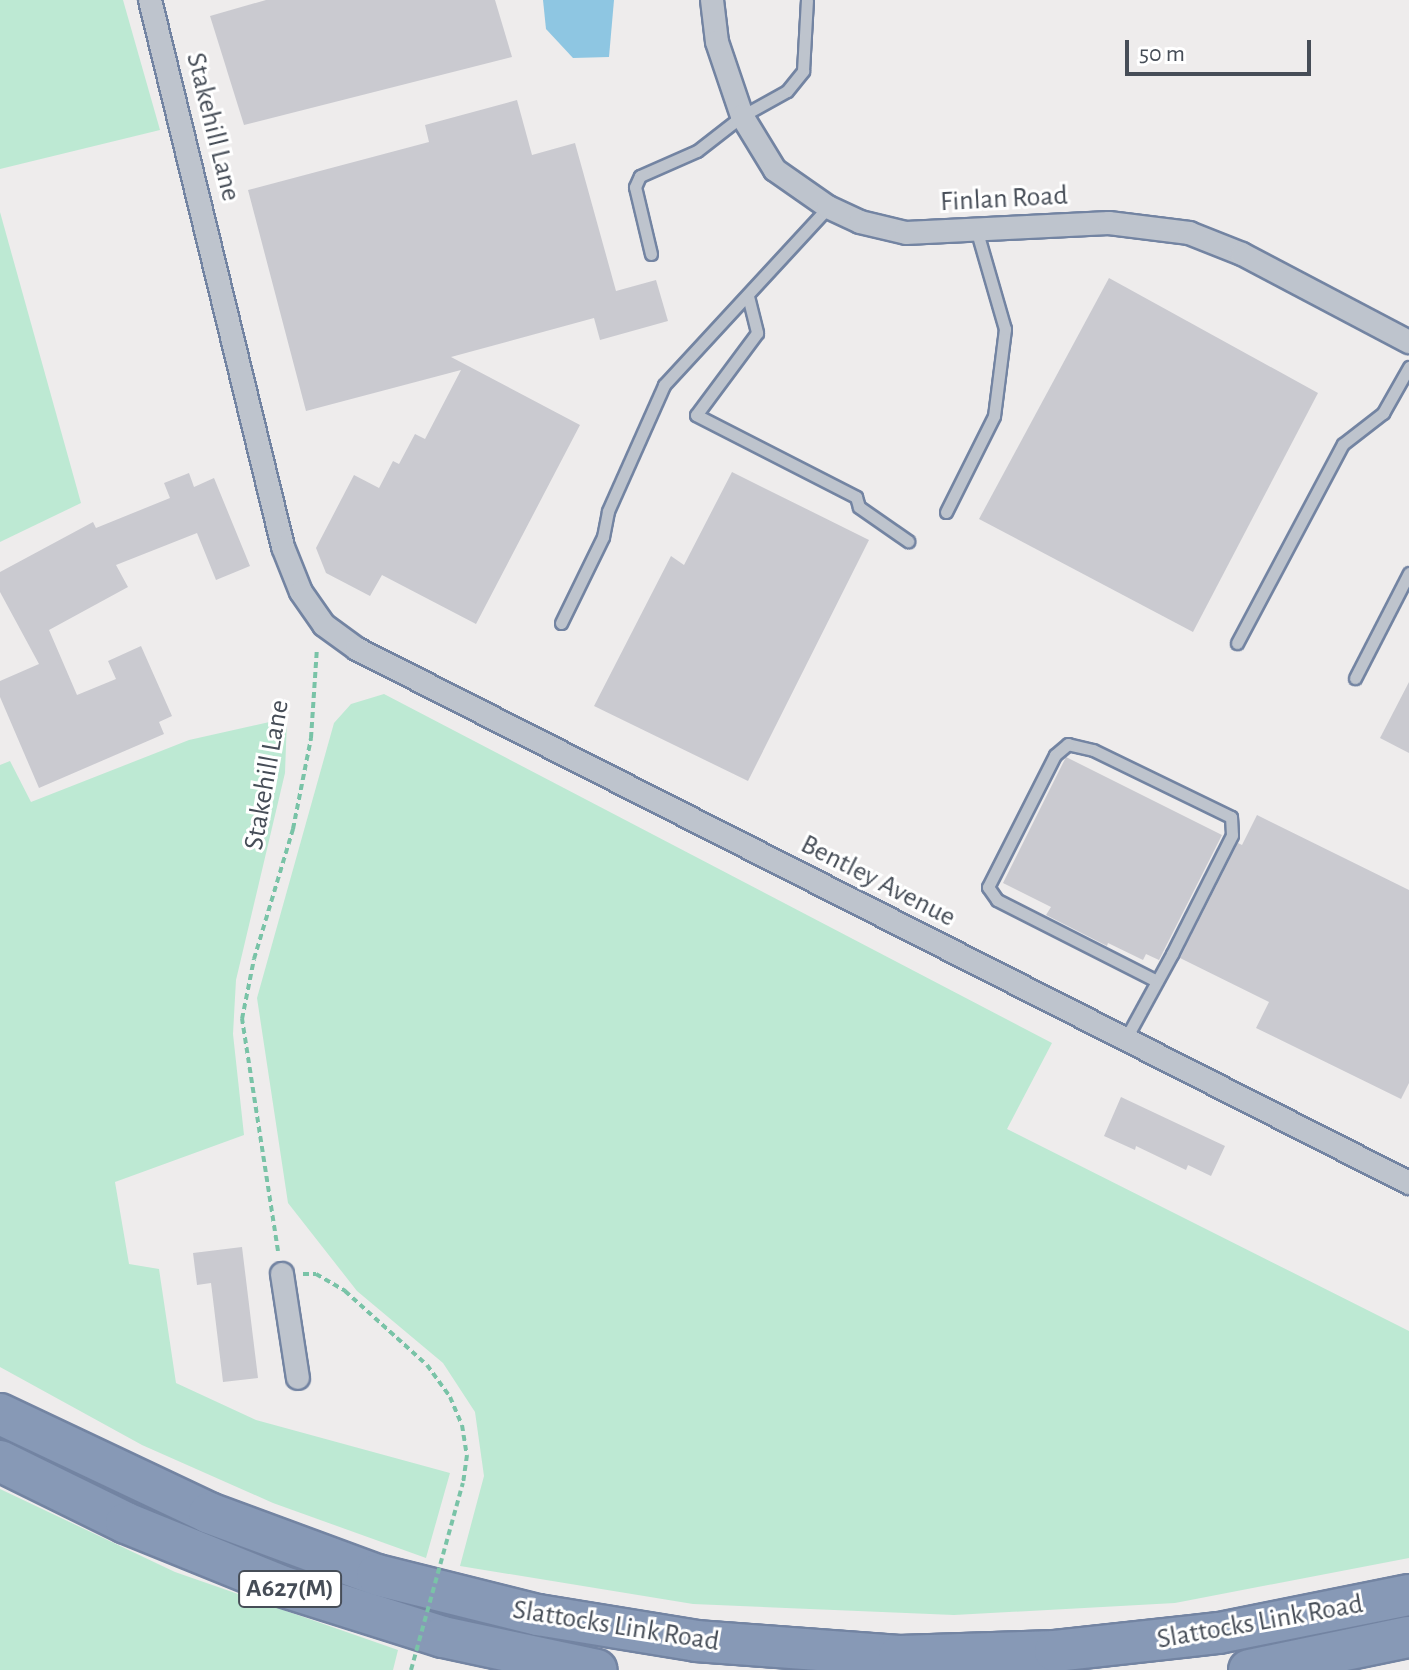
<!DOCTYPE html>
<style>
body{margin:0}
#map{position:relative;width:1409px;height:1670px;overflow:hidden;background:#eeecec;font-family:"Alegreya Sans",sans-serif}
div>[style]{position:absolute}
.green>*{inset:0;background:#bde9d3}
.water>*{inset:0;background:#8ec6e2}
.building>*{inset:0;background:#cacad0}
.path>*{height:4px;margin-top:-2px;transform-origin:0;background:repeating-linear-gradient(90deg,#79c3a7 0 6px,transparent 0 10px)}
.roads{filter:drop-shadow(2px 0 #7384a2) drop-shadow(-2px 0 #7384a2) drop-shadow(0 2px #7384a2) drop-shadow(0 -2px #7384a2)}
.lane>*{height:11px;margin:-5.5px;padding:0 5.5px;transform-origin:5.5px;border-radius:5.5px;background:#bec4cd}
.street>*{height:22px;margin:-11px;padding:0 11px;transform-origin:11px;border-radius:11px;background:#bec4cd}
.highway>*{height:40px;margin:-20px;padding:0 20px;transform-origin:20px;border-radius:20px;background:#8799b6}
.path-bridge>*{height:4px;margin-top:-2px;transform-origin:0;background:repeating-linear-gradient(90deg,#79c3a7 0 6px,transparent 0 10px)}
span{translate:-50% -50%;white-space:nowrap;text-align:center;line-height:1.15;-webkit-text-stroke:6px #fff;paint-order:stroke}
.shield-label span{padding:2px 6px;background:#fff;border:2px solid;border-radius:6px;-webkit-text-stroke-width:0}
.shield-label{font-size:26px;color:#464d57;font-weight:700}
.street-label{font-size:28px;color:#464d57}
.scale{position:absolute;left:1125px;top:40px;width:186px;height:36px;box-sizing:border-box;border:4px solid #464d57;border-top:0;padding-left:10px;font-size:24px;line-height:28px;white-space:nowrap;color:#464d57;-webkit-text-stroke:6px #fff;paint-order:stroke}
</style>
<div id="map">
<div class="green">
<div style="clip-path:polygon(0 0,123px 0,160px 130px,0 169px)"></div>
<div style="clip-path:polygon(0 212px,81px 503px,0 542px)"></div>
<div style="clip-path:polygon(384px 694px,1052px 1043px,1007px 1129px,1409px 1331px,1409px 1558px,1175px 1603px,954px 1615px,693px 1604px,460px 1566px,484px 1476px,475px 1412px,443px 1363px,357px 1291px,288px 1203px,257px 998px,334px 723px,351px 704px)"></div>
<div style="clip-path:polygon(287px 718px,285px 773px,236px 980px,233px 1034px,244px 1135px,115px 1182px,129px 1264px,159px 1269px,176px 1383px,256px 1420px,450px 1473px,426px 1558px,273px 1503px,142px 1445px,0 1367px,0 765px,10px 761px,31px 802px,189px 740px)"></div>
<div style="clip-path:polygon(0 1489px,175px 1572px,398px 1650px,393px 1670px,0 1670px)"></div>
</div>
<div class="water">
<div style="clip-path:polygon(543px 0,614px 0,609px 57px,573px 58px,546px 29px)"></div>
</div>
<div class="building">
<div style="clip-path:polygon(266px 0,495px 0,512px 57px,244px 125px,210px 16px)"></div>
<div style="clip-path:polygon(517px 100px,532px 155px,575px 143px,616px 291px,656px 280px,668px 321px,600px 340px,594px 318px,451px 357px,580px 425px,476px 624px,382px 575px,370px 596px,326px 573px,316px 548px,354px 475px,379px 488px,393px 461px,399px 464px,415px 434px,425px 439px,461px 370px,306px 411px,248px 190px,429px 142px,425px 125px)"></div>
<div style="clip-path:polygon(1109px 278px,1318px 393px,1193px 632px,979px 519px)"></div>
<div style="clip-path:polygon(732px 472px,869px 540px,748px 781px,594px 706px,671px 556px,684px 565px)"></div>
<div style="clip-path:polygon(189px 473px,194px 487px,214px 478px,250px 566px,216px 580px,197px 533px,116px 565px,128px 587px,49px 630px,77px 695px,116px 679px,108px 661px,141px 646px,172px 716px,159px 722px,164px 734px,39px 788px,0 697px,0 681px,39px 664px,0 592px,0 572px,93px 522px,96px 528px,170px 498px,164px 483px)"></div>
<div style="clip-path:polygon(1409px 682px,1409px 753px,1380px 738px)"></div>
<div style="clip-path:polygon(1066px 757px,1222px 835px,1159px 960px,1146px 954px,1143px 960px,1108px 943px,1107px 946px,1046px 915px,1051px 907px,1003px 883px)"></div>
<div style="clip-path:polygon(1257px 815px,1409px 890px,1409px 1083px,1401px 1099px,1256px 1028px,1269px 1002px,1180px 958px,1238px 843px,1242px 845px)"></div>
<div style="clip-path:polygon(1121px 1097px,1225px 1146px,1211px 1176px,1188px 1165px,1186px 1170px,1136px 1146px,1135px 1150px,1104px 1136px)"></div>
<div style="clip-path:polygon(242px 1247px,258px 1378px,223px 1382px,211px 1283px,197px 1285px,193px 1253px)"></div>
</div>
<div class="path">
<div style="left:278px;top:1251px;width:235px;rotate:-98.8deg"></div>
<div style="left:242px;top:1019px;width:61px;rotate:-78.7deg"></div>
<div style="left:254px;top:959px;width:136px;rotate:-73.3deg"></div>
<div style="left:293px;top:829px;width:93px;rotate:-78.8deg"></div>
<div style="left:311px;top:738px;width:90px;rotate:-86.2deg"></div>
<div style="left:303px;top:1274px;width:13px"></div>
<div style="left:316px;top:1274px;width:34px;rotate:30deg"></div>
<div style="left:345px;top:1291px;width:110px;rotate:42.1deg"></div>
<div style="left:427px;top:1365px;width:39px;rotate:54deg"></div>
<div style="left:450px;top:1397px;width:30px;rotate:67deg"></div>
<div style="left:462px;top:1425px;width:30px;rotate:81deg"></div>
<div style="left:467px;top:1455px;width:28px;rotate:98deg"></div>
</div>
<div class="roads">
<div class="lane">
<div style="left:651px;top:254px;width:69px;rotate:-103.4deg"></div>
<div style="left:635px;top:187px;width:12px;rotate:-66deg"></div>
<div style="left:640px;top:176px;width:62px;rotate:-23.7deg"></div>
<div style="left:697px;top:151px;width:57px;rotate:-37.9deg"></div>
<div style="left:742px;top:116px;width:51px;rotate:-29.1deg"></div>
<div style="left:787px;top:91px;width:26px;rotate:-51deg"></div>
<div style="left:803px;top:71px;width:71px;rotate:-86.8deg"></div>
<div style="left:748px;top:296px;width:38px;rotate:76deg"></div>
<div style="left:757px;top:333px;width:102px;rotate:126.6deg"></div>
<div style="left:696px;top:415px;width:180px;rotate:27.1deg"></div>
<div style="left:856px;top:497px;width:10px;rotate:73deg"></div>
<div style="left:859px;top:507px;width:60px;rotate:34.8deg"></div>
<div style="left:946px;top:512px;width:107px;rotate:-63.4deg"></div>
<div style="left:994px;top:416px;width:88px;rotate:-82.8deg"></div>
<div style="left:1005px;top:329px;width:101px;rotate:-106.1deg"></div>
<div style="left:561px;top:623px;width:96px;rotate:-64deg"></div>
<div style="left:603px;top:537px;width:26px;rotate:-79deg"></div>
<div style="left:608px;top:511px;width:138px;rotate:-66deg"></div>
<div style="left:664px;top:385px;width:242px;rotate:-47.3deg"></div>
<div style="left:1237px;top:643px;width:225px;rotate:-62deg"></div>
<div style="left:1343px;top:444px;width:51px;rotate:-37.8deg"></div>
<div style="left:1383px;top:413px;width:53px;rotate:-60.5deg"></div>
<div style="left:1355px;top:678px;width:118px;rotate:-62.8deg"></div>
<div style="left:1125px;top:1040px;width:98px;rotate:-61.3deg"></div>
<div style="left:1172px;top:954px;width:133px;rotate:-63.2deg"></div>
<div style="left:1232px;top:835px;width:18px;rotate:-93deg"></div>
<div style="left:1231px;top:817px;width:153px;rotate:-154.1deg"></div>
<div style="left:1093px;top:750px;width:26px;rotate:-167deg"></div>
<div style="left:1068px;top:744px;width:17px;rotate:140deg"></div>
<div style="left:1055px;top:755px;width:148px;rotate:116.9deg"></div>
<div style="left:988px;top:887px;width:16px;rotate:55deg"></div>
<div style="left:997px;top:900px;width:179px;rotate:26.9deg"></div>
</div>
<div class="street">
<div style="left:150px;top:0;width:563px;rotate:76.33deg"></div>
<div style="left:283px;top:547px;width:48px;rotate:68.2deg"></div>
<div style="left:301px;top:592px;width:40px;rotate:55.1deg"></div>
<div style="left:324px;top:625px;width:41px;rotate:36deg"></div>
<div style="left:357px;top:649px;width:1180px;rotate:26.91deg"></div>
<div style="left:712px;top:0;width:42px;rotate:83.2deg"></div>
<div style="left:717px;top:42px;width:78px;rotate:71.3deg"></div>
<div style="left:742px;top:116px;width:63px;rotate:58.6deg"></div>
<div style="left:775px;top:170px;width:65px;rotate:34.9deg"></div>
<div style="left:828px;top:207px;width:35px;rotate:25deg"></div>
<div style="left:860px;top:222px;width:47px;rotate:13.4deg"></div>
<div style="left:906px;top:233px;width:203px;rotate:-2.8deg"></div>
<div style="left:1109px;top:223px;width:81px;rotate:7.1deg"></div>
<div style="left:1189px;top:233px;width:57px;rotate:21.6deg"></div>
<div style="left:1242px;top:254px;width:189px;rotate:27.8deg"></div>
<div style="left:282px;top:1274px;width:105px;rotate:81.3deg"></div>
</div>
<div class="highway">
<div style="left:0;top:1414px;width:231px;rotate:25.3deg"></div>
<div style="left:209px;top:1513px;width:179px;rotate:20.3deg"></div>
<div style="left:377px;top:1575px;width:166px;rotate:14deg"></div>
<div style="left:538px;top:1615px;width:160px;rotate:9.3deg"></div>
<div style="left:696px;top:1641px;width:204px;rotate:4.2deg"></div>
<div style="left:899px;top:1656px;width:156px;rotate:-1.8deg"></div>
<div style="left:1055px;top:1651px;width:165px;rotate:-6.3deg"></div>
<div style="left:1219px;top:1633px;width:194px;rotate:-11.3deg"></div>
<div style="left:0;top:1461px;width:140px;rotate:26.2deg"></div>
<div style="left:126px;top:1523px;width:167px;rotate:22.1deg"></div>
<div style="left:281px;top:1586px;width:170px;rotate:17.5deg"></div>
<div style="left:443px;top:1637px;width:157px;rotate:12.1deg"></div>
<div style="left:1249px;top:1670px;width:163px;rotate:-11.7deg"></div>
</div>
</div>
<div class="path-bridge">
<div style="left:411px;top:1670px;width:194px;rotate:-74.5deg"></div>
</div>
<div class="shield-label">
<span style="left:290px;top:1589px">A627(M)</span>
</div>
<div class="street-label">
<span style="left:213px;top:127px;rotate:76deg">Stakehill Lane</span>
<span style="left:1004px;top:199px;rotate:-3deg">Finlan Road</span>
<span style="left:267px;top:775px;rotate:-80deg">Stakehill Lane</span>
<span style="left:878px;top:881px;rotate:27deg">Bentley Avenue</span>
<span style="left:1260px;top:1622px;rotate:-10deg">Slattocks Link Road</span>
<span style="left:616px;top:1626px;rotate:9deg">Slattocks Link Road</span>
</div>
<div class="scale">50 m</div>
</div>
